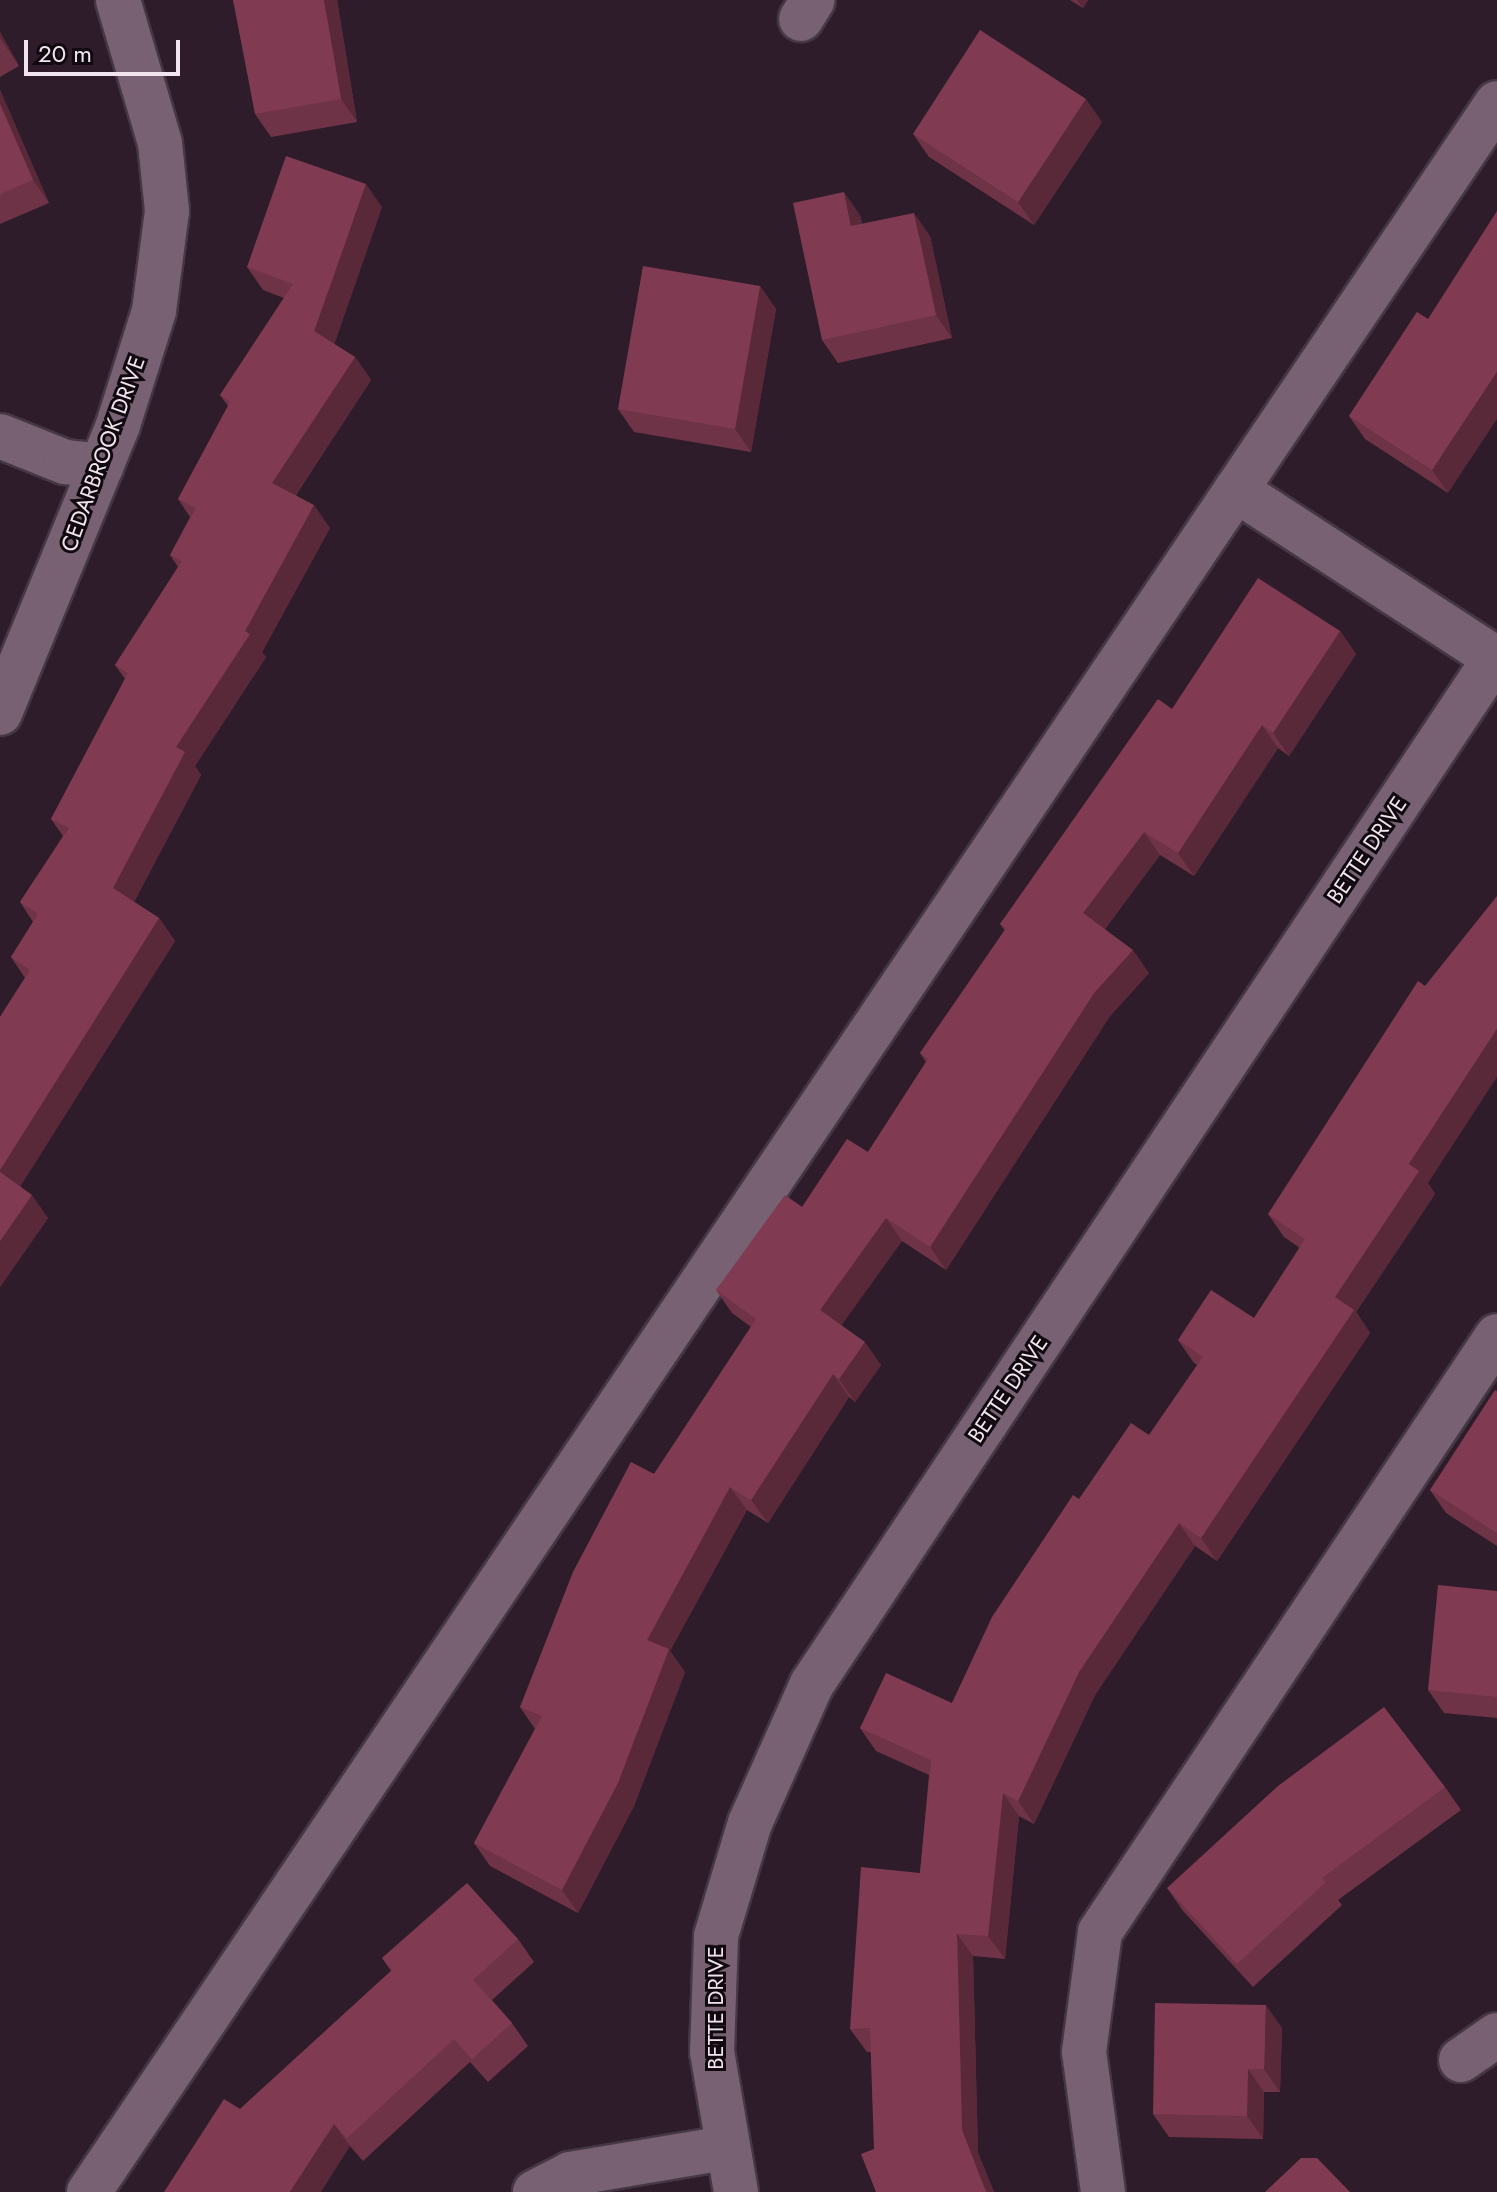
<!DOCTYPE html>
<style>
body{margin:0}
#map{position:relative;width:1497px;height:2192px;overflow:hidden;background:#2e1c2b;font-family:Jost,sans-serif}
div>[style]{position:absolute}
.roads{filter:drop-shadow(2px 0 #453743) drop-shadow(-2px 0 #453743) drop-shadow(0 2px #453743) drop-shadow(0 -2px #453743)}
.minor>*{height:44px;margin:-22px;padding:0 22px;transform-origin:22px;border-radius:22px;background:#776173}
.wall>*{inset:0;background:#6e3347}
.shaded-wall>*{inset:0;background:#5a2939}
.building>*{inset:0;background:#803b52}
span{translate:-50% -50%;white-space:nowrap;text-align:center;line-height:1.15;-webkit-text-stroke:6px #110910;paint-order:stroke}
.street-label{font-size:22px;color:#f1e4ee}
.scale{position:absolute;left:24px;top:40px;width:156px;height:36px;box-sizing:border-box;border:4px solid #f1e4ee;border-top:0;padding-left:10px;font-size:24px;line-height:28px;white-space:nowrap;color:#f1e4ee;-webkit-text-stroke:6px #110910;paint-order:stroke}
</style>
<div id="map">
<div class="roads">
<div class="minor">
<div style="left:801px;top:19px;width:22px;rotate:-58deg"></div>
<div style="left:0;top:436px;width:70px;rotate:21.8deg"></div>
<div style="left:65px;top:462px;width:37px;rotate:6deg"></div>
<div style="left:1236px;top:490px;width:309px;rotate:33deg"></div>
<div style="left:0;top:713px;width:311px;rotate:-67.7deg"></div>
<div style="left:118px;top:425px;width:120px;rotate:-72.5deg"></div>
<div style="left:154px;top:311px;width:101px;rotate:-82.6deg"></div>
<div style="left:167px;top:211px;width:68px;rotate:-95.9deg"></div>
<div style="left:160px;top:143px;width:149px;rotate:-106.4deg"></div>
<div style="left:1461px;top:2060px;width:44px;rotate:-34.8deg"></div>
<div style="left:89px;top:2192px;width:2519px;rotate:-56.02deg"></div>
<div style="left:535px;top:2192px;width:39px;rotate:-27deg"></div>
<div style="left:570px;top:2174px;width:158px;rotate:-9.5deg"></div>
<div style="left:736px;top:2192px;width:142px;rotate:-99.7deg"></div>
<div style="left:712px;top:2052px;width:116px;rotate:-88deg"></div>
<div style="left:716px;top:1936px;width:118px;rotate:-73.3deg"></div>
<div style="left:750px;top:1823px;width:152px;rotate:-66deg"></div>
<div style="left:812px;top:1684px;width:1236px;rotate:-56.35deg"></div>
<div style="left:1103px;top:2192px;width:141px;rotate:-97.7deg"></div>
<div style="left:1084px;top:2052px;width:121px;rotate:-82.4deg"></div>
<div style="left:1100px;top:1932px;width:716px;rotate:-56.33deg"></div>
</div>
</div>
<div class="wall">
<div style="clip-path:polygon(337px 0,357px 122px,271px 137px,255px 114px)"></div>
<div style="clip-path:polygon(1070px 0,1088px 0,1083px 8px)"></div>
<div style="clip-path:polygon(0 32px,19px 66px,0 77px)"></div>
<div style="clip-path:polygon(0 90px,49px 203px,0 224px)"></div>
<div style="clip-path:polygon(1102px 122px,1034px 225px,929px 157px,913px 134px)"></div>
<div style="clip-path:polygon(382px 207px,334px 344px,355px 357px,371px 380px,296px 495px,330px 528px,262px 652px,266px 657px,195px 766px,201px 775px,134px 902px,159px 918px,175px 941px,20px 1186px,48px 1218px,0 1287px,0 1017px,25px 978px,11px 957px,33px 922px,20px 902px,63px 836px,51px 819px,125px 679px,115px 665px,178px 567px,170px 555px,190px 517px,178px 499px,228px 406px,220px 395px,284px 298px,263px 290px,247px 267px)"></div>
<div style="clip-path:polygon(860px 215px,862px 224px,930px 236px,952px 338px,838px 363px,822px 340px)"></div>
<div style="clip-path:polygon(760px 286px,776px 309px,751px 452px,634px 432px,618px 409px)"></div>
<div style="clip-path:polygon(1417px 312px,1448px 493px,1365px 439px,1349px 416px)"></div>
<div style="clip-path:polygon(1340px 631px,1356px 654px,1289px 756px,1278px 748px,1194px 876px,1160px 855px,1105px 929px,1149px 973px,1110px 1016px,946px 1270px,902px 1241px,841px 1325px,881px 1365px,855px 1402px,849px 1397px,768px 1523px,747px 1510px,670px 1651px,685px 1672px,634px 1806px,578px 1913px,490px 1866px,474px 1843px,535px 1729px,520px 1707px,654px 1474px,751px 1327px,732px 1313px,716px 1290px,802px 1207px,868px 1152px,926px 1062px,920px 1053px,1005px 931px,1000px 924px,1172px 709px)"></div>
<div style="clip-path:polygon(1428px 1183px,1435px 1194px,1356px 1312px,1370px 1333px,1217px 1561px,1195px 1546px,1095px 1695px,1034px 1824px,1019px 1816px,1005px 1959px,973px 1956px,978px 2153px,994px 2192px,876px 2192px,871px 2052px,867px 2052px,850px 2029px,920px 1873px,929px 1775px,876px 1751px,860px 1728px,952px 1703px,1079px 1499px,1149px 1435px,1197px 1365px,1194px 1363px,1178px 1340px,1254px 1318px,1300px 1248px,1284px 1237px,1268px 1214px)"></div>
<div style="clip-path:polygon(1497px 1391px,1497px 1546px,1446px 1513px,1430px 1490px)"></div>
<div style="clip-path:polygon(1497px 1591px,1497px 1718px,1444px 1713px,1428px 1690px)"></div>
<div style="clip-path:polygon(1445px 1787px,1461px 1810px,1338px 1900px,1342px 1905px,1253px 1987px,1183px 1911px,1167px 1888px)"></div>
<div style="clip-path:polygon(518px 1939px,534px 1962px,492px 2000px,512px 2023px,528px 2046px,488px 2082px,470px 2062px,363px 2161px,350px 2146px,240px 2109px,391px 1971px,382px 1958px)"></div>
<div style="clip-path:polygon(1282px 2028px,1280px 2092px,1264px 2092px,1263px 2139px,1169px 2137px,1153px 2114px)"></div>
</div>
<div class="shaded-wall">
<div style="clip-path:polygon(324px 0,337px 0,357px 122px,341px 99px)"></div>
<div style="clip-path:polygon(1077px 0,1088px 0,1083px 8px)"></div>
<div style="clip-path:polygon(0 32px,19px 66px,0 38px)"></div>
<div style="clip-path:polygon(0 90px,49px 203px,33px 180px,0 104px)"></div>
<div style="clip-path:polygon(1086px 99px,1102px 122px,1034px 225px,1018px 202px)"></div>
<div style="clip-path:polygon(366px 184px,382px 207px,331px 354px,314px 331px)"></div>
<div style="clip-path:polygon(844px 192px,860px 215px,867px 249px,851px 226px)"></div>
<div style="clip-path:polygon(914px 213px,930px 236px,952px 338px,936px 315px)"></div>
<div style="clip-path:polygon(760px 286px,776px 309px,751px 452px,735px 429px)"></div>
<div style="clip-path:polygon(355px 357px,371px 380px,288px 506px,272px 483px)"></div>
<div style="clip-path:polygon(1497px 372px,1497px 419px,1448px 493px,1432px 470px)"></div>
<div style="clip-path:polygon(314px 505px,330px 528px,262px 652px,266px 657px,195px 766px,201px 775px,129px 911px,113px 888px,176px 747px,245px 631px)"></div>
<div style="clip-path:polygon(1340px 631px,1356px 654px,1289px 756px,1273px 733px)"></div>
<div style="clip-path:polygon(1262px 725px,1278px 748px,1194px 876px,1178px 853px)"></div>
<div style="clip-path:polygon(1144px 832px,1160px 855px,1099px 936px,1083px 913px)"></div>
<div style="clip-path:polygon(159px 918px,175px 941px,15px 1195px,0 1173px,0 1170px)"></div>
<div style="clip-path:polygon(1133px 950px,1149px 973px,1110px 1016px,946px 1270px,930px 1247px,1094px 993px)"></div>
<div style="clip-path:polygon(1497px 1029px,1497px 1077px,1428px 1183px,1435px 1194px,1356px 1312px,1370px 1333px,1217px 1561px,1201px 1538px,1409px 1164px)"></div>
<div style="clip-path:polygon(32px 1195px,48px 1218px,0 1287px,0 1241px)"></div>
<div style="clip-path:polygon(886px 1218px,902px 1241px,836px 1333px,820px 1310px)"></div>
<div style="clip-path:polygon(865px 1342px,881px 1365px,855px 1402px,839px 1379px)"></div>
<div style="clip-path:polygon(833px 1374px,849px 1397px,768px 1523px,751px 1500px)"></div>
<div style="clip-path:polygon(730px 1487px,747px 1510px,670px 1651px,685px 1672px,634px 1806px,578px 1913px,562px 1890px,647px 1640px)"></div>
<div style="clip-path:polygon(1179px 1523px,1195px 1546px,1095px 1695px,1034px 1824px,1018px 1801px,1079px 1672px)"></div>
<div style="clip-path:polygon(1003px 1793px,1019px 1816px,1005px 1959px,988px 1936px)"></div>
<div style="clip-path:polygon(957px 1934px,973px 1956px,978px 2153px,994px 2192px,986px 2192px,962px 2130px)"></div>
<div style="clip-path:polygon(1266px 2005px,1282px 2028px,1280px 2092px,1264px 2069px)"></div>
<div style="clip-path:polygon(1248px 2069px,1264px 2092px,1263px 2139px,1247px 2116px)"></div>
<div style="clip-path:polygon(334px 2124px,350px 2146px,321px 2192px,290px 2192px)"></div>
</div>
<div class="building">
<div style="clip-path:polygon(233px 0,324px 0,341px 99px,255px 114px)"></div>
<div style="clip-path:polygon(980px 30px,1086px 99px,1018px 202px,913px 134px)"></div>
<div style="clip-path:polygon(0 104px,33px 180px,0 194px)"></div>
<div style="clip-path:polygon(286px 156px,366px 184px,314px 331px,355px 357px,272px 483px,314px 505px,245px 631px,250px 634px,176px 747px,185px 752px,113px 888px,159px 918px,0 1170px,0 1017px,30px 970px,11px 957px,38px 914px,20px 902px,69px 828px,51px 819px,128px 673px,115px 665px,182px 561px,170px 555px,196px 508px,178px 499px,230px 402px,220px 395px,293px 284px,247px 267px)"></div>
<div style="clip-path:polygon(844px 192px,851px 226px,914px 213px,936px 315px,822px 340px,793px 203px)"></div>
<div style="clip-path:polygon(1497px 211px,1497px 372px,1432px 470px,1349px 416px,1417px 312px,1428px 319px)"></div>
<div style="clip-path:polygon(643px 266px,760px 286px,735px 429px,618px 409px)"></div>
<div style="clip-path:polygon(1258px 578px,1340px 631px,1273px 733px,1262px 725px,1178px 853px,1144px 832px,1083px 913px,1133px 950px,1094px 993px,930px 1247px,886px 1218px,820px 1310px,865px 1342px,839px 1379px,833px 1374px,751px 1500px,730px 1487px,647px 1640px,669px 1649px,618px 1783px,562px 1890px,474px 1843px,542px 1716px,520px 1707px,573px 1572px,631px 1462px,654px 1474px,756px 1319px,716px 1290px,785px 1195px,802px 1207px,847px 1139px,868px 1152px,928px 1059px,920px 1053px,1006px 928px,1000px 924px,1158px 699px,1172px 709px)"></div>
<div style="clip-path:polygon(1497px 896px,1497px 1029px,1409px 1164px,1419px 1171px,1335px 1297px,1354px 1310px,1201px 1538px,1179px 1523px,1079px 1672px,1018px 1801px,1003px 1793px,988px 1936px,957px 1934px,962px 2130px,986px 2192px,876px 2192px,861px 2154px,874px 2149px,870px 2028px,850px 2029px,861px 1867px,920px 1873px,931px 1760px,860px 1728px,886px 1673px,952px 1703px,992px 1617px,1073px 1495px,1079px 1499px,1131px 1423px,1149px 1435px,1203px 1357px,1178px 1340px,1211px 1290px,1254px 1318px,1305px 1239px,1268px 1214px,1418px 981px,1425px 986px)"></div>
<div style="clip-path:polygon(0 1172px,32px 1195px,0 1241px)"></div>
<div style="clip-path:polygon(1495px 1390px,1497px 1391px,1497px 1533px,1430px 1490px)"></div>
<div style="clip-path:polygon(1438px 1585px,1497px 1591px,1497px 1697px,1428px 1690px)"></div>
<div style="clip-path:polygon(1384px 1707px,1445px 1787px,1322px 1878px,1326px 1882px,1237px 1964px,1167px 1888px,1278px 1786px)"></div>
<div style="clip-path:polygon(467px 1883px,518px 1939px,473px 1980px,512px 2023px,472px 2059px,454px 2039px,347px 2138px,334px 2124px,290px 2192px,164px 2192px,224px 2099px,240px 2109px,392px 1970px,382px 1958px)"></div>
<div style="clip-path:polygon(1155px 2003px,1266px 2005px,1264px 2069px,1248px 2069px,1247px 2116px,1153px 2114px)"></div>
<div style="clip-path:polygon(1301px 2158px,1317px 2158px,1350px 2192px,1265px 2192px)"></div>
</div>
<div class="street-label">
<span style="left:103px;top:454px;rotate:-70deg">CEDARBROOK DRIVE</span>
<span style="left:1367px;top:850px;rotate:-56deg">BETTE DRIVE</span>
<span style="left:1008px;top:1389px;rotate:-56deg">BETTE DRIVE</span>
<span style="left:716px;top:2008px;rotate:-90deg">BETTE DRIVE</span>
</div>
<div class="scale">20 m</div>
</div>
